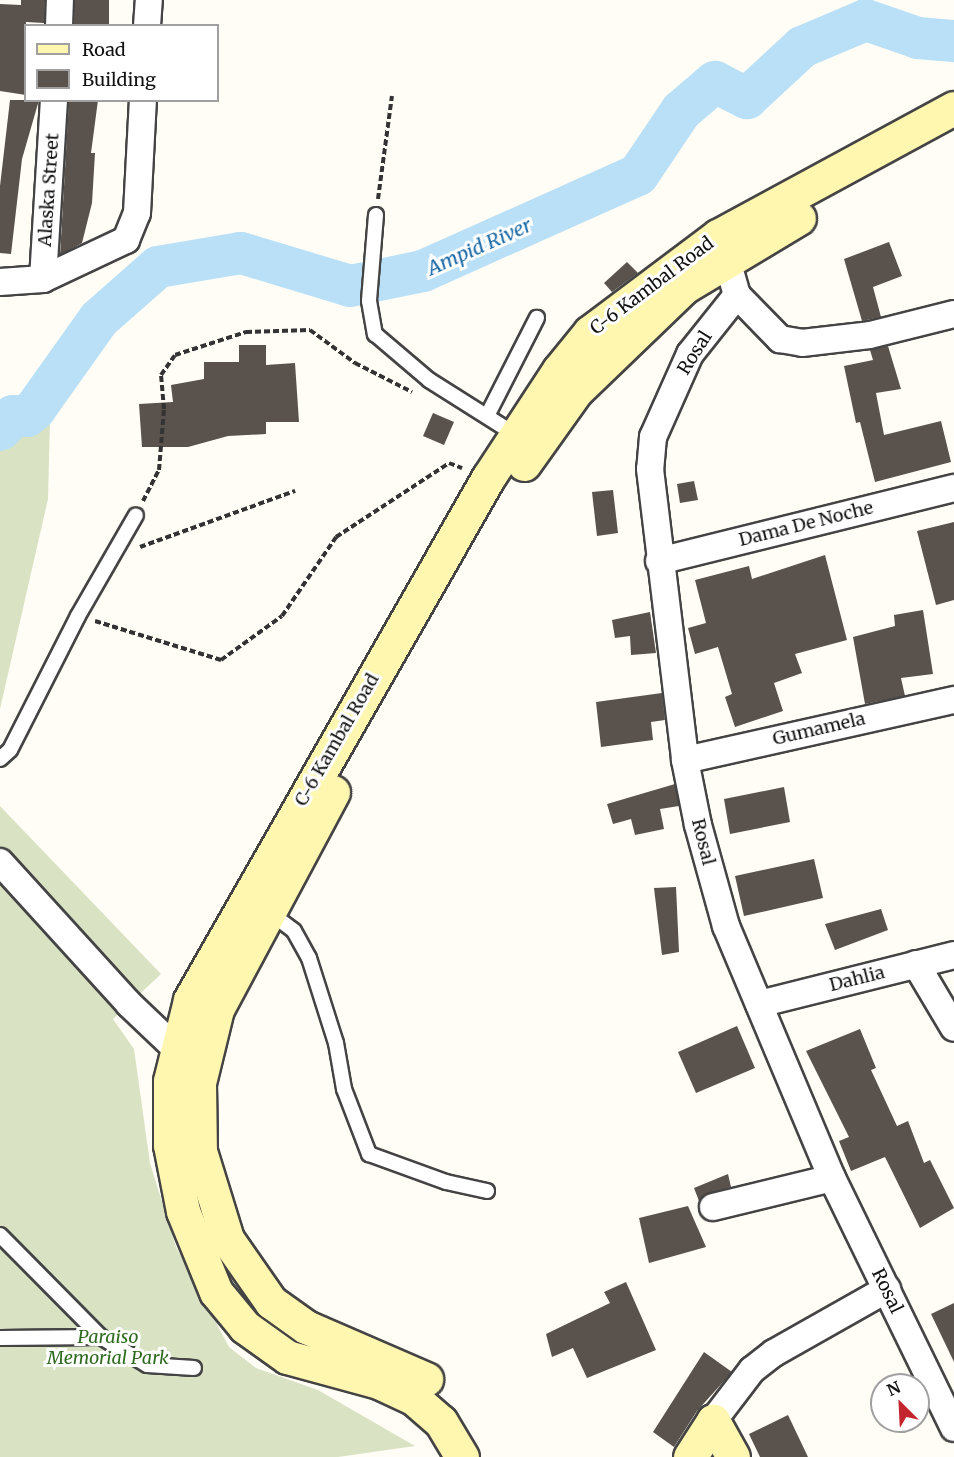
<!DOCTYPE html>
<style>
body{margin:0}
#map{position:relative;width:954px;height:1457px;overflow:hidden;background:#fffdf5;font-family:Merriweather,serif}
div>[style]{position:absolute}
.cemetery>*{inset:0;background:#d9e3c4}
.river>*{height:42px;margin:-21px;padding:0 21px;transform-origin:21px;border-radius:21px;background:#b9e0f7}
.building>*{inset:0;background:#5a524d}
.path>*{height:4px;margin-top:-2px;transform-origin:0;background:repeating-linear-gradient(90deg,#333 0 6px,transparent 0 9px)}
.roads{filter:drop-shadow(2px 0 #444) drop-shadow(-2px 0 #444) drop-shadow(0 2px #444) drop-shadow(0 -2px #444)}
.lane>*{height:14px;margin:-7px;padding:0 7px;transform-origin:7px;border-radius:7px;background:#fff}
.street>*{height:26px;margin:-13px;padding:0 13px;transform-origin:13px;border-radius:13px;background:#fff}
.secondary>*{height:33px;margin:-16.5px;padding:0 16.5px;transform-origin:16.5px;border-radius:16.5px;background:#fff6b0}
span{translate:-50% -50%;white-space:nowrap;text-align:center;line-height:1.15;-webkit-text-stroke:6px #fff;paint-order:stroke}
.street-label{font-size:18px;color:#111}
.park-label{font-size:18px;color:#2f6b1f;font-style:italic}
.water-label{font-size:20px;color:#1768a6;font-style:italic}
.legend{position:absolute;left:24px;top:24px;width:195px;height:78px;box-sizing:border-box;background:#fff;border:2px solid #a0a0a0;margin:0;padding:8px 10px;list-style:none;font-size:18px;color:#111}
.legend li{display:flex;align-items:center;gap:12px;height:30px}
.legend b{width:30px;border:2px solid #a0a0a0}
.north{position:absolute;left:870px;top:1373px;width:60px;height:60px;box-sizing:border-box;background:#fff;border:2px solid #a0a0a0;border-radius:50%;rotate:336deg;font-size:16px;font-weight:700;line-height:24px;text-align:center;color:#111}
.north::after{content:'';display:block;margin:auto;width:21px;height:27px;background:#c4262e;clip-path:polygon(50% 0,100% 100%,50% 72%,0 100%)}
</style>
<div id="map">
<div class="cemetery">
<div style="clip-path:polygon(13px 416px,50px 420px,48px 499px,0 709px,0 430px)"></div>
<div style="clip-path:polygon(0 806px,161px 974px,113px 1019px,134px 1049px,150px 1163px,176px 1247px,229px 1347px,256px 1368px,318px 1390px,415px 1446px,338px 1457px,0 1457px)"></div>
</div>
<div class="river">
<div style="left:0;top:430px;width:19px;rotate:-47deg"></div>
<div style="left:13px;top:416px;width:14px"></div>
<div style="left:27px;top:416px;width:11px;rotate:-41deg"></div>
<div style="left:35px;top:409px;width:110px;rotate:-54.6deg"></div>
<div style="left:99px;top:319px;width:79px;rotate:-41.4deg"></div>
<div style="left:158px;top:267px;width:84px;rotate:-9.6deg"></div>
<div style="left:241px;top:253px;width:114px;rotate:16.8deg"></div>
<div style="left:350px;top:286px;width:75px;rotate:-11.6deg"></div>
<div style="left:423px;top:271px;width:235px;rotate:-24.1deg"></div>
<div style="left:638px;top:175px;width:77px;rotate:-56.1deg"></div>
<div style="left:681px;top:111px;width:45px;rotate:-40.5deg"></div>
<div style="left:715px;top:82px;width:36px;rotate:27deg"></div>
<div style="left:747px;top:98px;width:75px;rotate:-42.8deg"></div>
<div style="left:802px;top:47px;width:69px;rotate:-22.9deg"></div>
<div style="left:866px;top:20px;width:55px;rotate:19.1deg"></div>
<div style="left:918px;top:38px;width:36px;rotate:5deg"></div>
</div>
<div class="building">
<div style="clip-path:polygon(21px 0,45px 0,44px 23px,26px 22px,26px 95px,0 91px,0 4px,21px 5px)"></div>
<div style="clip-path:polygon(75px 0,109px 0,109px 26px,74px 25px)"></div>
<div style="clip-path:polygon(10px 100px,39px 100px,22px 159px,11px 254px,0 253px,0 186px)"></div>
<div style="clip-path:polygon(69px 100px,98px 100px,91px 153px,95px 153px,92px 203px,82px 243px,60px 255px)"></div>
<div style="clip-path:polygon(889px 242px,902px 276px,873px 287px,881px 317px,862px 321px,844px 259px)"></div>
<div style="clip-path:polygon(627px 262px,638px 273px,612px 292px,604px 283px)"></div>
<div style="clip-path:polygon(239px 345px,266px 345px,266px 365px,295px 363px,299px 422px,266px 422px,266px 434px,228px 436px,188px 447px,142px 447px,139px 404px,173px 402px,171px 385px,204px 379px,204px 362px,239px 362px)"></div>
<div style="clip-path:polygon(888px 346px,901px 389px,876px 393px,884px 435px,941px 421px,951px 462px,875px 482px,860px 422px,856px 423px,844px 366px,873px 360px,870px 350px)"></div>
<div style="clip-path:polygon(433px 413px,454px 422px,444px 445px,423px 436px)"></div>
<div style="clip-path:polygon(694px 481px,698px 500px,680px 503px,677px 484px)"></div>
<div style="clip-path:polygon(613px 490px,618px 533px,597px 536px,592px 492px)"></div>
<div style="clip-path:polygon(954px 522px,954px 600px,936px 605px,917px 531px)"></div>
<div style="clip-path:polygon(825px 555px,847px 640px,795px 654px,802px 673px,774px 683px,783px 711px,735px 727px,725px 697px,732px 694px,718px 647px,695px 654px,688px 628px,706px 623px,695px 580px,749px 566px,752px 579px)"></div>
<div style="clip-path:polygon(923px 610px,933px 674px,901px 678px,905px 696px,865px 704px,853px 637px,895px 626px,894px 615px)"></div>
<div style="clip-path:polygon(650px 612px,656px 653px,631px 655px,630px 636px,615px 638px,612px 620px)"></div>
<div style="clip-path:polygon(662px 693px,665px 720px,651px 722px,653px 740px,601px 747px,596px 702px)"></div>
<div style="clip-path:polygon(675px 784px,679px 806px,660px 809px,664px 829px,635px 835px,631px 819px,613px 824px,607px 804px)"></div>
<div style="clip-path:polygon(784px 787px,790px 822px,730px 834px,724px 799px)"></div>
<div style="clip-path:polygon(814px 859px,823px 898px,744px 916px,735px 876px)"></div>
<div style="clip-path:polygon(676px 887px,679px 952px,662px 955px,654px 888px)"></div>
<div style="clip-path:polygon(881px 909px,888px 930px,835px 950px,825px 924px)"></div>
<div style="clip-path:polygon(737px 1026px,755px 1068px,696px 1093px,678px 1052px)"></div>
<div style="clip-path:polygon(860px 1029px,876px 1068px,871px 1070px,897px 1126px,908px 1121px,924px 1163px,930px 1160px,954px 1208px,920px 1228px,885px 1157px,851px 1171px,839px 1141px,849px 1137px,806px 1051px)"></div>
<div style="clip-path:polygon(728px 1174px,731px 1187px,709px 1193px,699px 1201px,694px 1188px)"></div>
<div style="clip-path:polygon(688px 1206px,706px 1247px,649px 1263px,639px 1218px)"></div>
<div style="clip-path:polygon(626px 1282px,656px 1350px,587px 1378px,573px 1348px,552px 1357px,546px 1334px,610px 1303px,604px 1292px)"></div>
<div style="clip-path:polygon(954px 1303px,954px 1362px,931px 1314px)"></div>
<div style="clip-path:polygon(704px 1352px,732px 1372px,697px 1411px,674px 1447px,653px 1432px)"></div>
<div style="clip-path:polygon(788px 1415px,808px 1457px,760px 1457px,749px 1434px)"></div>
</div>
<div class="path">
<div style="left:378px;top:199px;width:104px;rotate:-82.3deg"></div>
<div style="left:143px;top:501px;width:35px;rotate:-63deg"></div>
<div style="left:159px;top:470px;width:61px;rotate:-85.3deg"></div>
<div style="left:164px;top:409px;width:34px;rotate:-95deg"></div>
<div style="left:161px;top:375px;width:24px;rotate:-55deg"></div>
<div style="left:175px;top:355px;width:75px;rotate:-17.9deg"></div>
<div style="left:246px;top:332px;width:64px;rotate:-1.8deg"></div>
<div style="left:310px;top:330px;width:56px;rotate:36.3deg"></div>
<div style="left:355px;top:363px;width:64px;rotate:27deg"></div>
<div style="left:140px;top:547px;width:165px;rotate:-19.9deg"></div>
<div style="left:95px;top:621px;width:132px;rotate:17.2deg"></div>
<div style="left:221px;top:660px;width:75px;rotate:-35.8deg"></div>
<div style="left:282px;top:616px;width:96px;rotate:-55.6deg"></div>
<div style="left:336px;top:537px;width:135px;rotate:-33.2deg"></div>
<div style="left:449px;top:463px;width:14px;rotate:21deg"></div>
</div>
<div class="roads">
<div class="lane">
<div style="left:376px;top:215px;width:86px;rotate:94.7deg"></div>
<div style="left:369px;top:301px;width:34px;rotate:80deg"></div>
<div style="left:375px;top:334px;width:71px;rotate:40.4deg"></div>
<div style="left:429px;top:380px;width:103px;rotate:32.3deg"></div>
<div style="left:488px;top:414px;width:108px;rotate:-63deg"></div>
<div style="left:0;top:759px;width:13px;rotate:-42deg"></div>
<div style="left:10px;top:750px;width:150px;rotate:-63.1deg"></div>
<div style="left:78px;top:616px;width:116px;rotate:-60.1deg"></div>
<div style="left:269px;top:912px;width:31px;rotate:37deg"></div>
<div style="left:294px;top:931px;width:31px;rotate:61deg"></div>
<div style="left:309px;top:958px;width:89px;rotate:72.4deg"></div>
<div style="left:336px;top:1043px;width:47px;rotate:80.1deg"></div>
<div style="left:344px;top:1089px;width:70px;rotate:69deg"></div>
<div style="left:369px;top:1154px;width:82px;rotate:20deg"></div>
<div style="left:446px;top:1182px;width:42px;rotate:12.4deg"></div>
<div style="left:0;top:1235px;width:144px;rotate:45.3deg"></div>
<div style="left:101px;top:1337px;width:54px;rotate:31.3deg"></div>
<div style="left:147px;top:1365px;width:47px;rotate:3.7deg"></div>
<div style="left:0;top:1338px;width:101px;rotate:-0.6deg"></div>
</div>
<div class="street">
<div style="left:59px;top:26px;width:26px;rotate:-88deg"></div>
<div style="left:147px;top:26px;width:26px;rotate:-86deg"></div>
<div style="left:722px;top:243px;width:54px;rotate:73.9deg"></div>
<div style="left:737px;top:295px;width:75px;rotate:128.5deg"></div>
<div style="left:690px;top:354px;width:91px;rotate:114deg"></div>
<div style="left:653px;top:437px;width:32px;rotate:95deg"></div>
<div style="left:650px;top:469px;width:293px;rotate:83.1deg"></div>
<div style="left:685px;top:760px;width:66px;rotate:78.7deg"></div>
<div style="left:698px;top:825px;width:105px;rotate:74.5deg"></div>
<div style="left:726px;top:926px;width:273px;rotate:67.2deg"></div>
<div style="left:832px;top:1178px;width:278px;rotate:64deg"></div>
<div style="left:43px;top:279px;width:179px;rotate:-86.5deg"></div>
<div style="left:0;top:282px;width:43px;rotate:-4deg"></div>
<div style="left:43px;top:279px;width:92px;rotate:-25.2deg"></div>
<div style="left:126px;top:240px;width:29px;rotate:-68deg"></div>
<div style="left:137px;top:213px;width:113px;rotate:-87deg"></div>
<div style="left:737px;top:295px;width:62px;rotate:45.7deg"></div>
<div style="left:780px;top:339px;width:22px;rotate:10deg"></div>
<div style="left:802px;top:343px;width:68px;rotate:-6.7deg"></div>
<div style="left:870px;top:335px;width:87px;rotate:-14deg"></div>
<div style="left:659px;top:561px;width:304px;rotate:-13.9deg"></div>
<div style="left:685px;top:760px;width:276px;rotate:-12.6deg"></div>
<div style="left:0;top:862px;width:192px;rotate:47.7deg"></div>
<div style="left:129px;top:1004px;width:81px;rotate:43.5deg"></div>
<div style="left:916px;top:964px;width:74px;rotate:59.3deg"></div>
<div style="left:759px;top:1004px;width:201px;rotate:-14.1deg"></div>
<div style="left:713px;top:1207px;width:122px;rotate:-13.7deg"></div>
<div style="left:713px;top:1421px;width:64px;rotate:-52.6deg"></div>
<div style="left:752px;top:1370px;width:28px;rotate:-38deg"></div>
<div style="left:774px;top:1353px;width:130px;rotate:-29.5deg"></div>
</div>
<div class="secondary">
<div style="left:524px;top:464px;width:90px;rotate:-54.5deg"></div>
<div style="left:576px;top:391px;width:150px;rotate:-43.9deg"></div>
<div style="left:684px;top:287px;width:134px;rotate:-31deg"></div>
<div style="left:333px;top:792px;width:246px;rotate:118.1deg"></div>
<div style="left:217px;top:1009px;width:76px;rotate:103.7deg"></div>
<div style="left:199px;top:1083px;width:68px;rotate:89.2deg"></div>
<div style="left:200px;top:1151px;width:92px;rotate:72.9deg"></div>
<div style="left:227px;top:1239px;width:77px;rotate:55.1deg"></div>
<div style="left:271px;top:1302px;width:43px;rotate:35.5deg"></div>
<div style="left:306px;top:1327px;width:131px;rotate:23.4deg"></div>
<div style="left:462px;top:1457px;width:41px;rotate:-121deg"></div>
<div style="left:441px;top:1422px;width:37px;rotate:-139deg"></div>
<div style="left:413px;top:1398px;width:38px;rotate:-155deg"></div>
<div style="left:379px;top:1382px;width:95px;rotate:-164.8deg"></div>
<div style="left:287px;top:1357px;width:52px;rotate:-144.5deg"></div>
<div style="left:245px;top:1327px;width:45px;rotate:-129.6deg"></div>
<div style="left:216px;top:1292px;width:87px;rotate:-112.2deg"></div>
<div style="left:183px;top:1211px;width:67px;rotate:-101.1deg"></div>
<div style="left:170px;top:1145px;width:64px;rotate:-90deg"></div>
<div style="left:170px;top:1081px;width:83px;rotate:-76.1deg"></div>
<div style="left:190px;top:1000px;width:601px;rotate:-60.28deg"></div>
<div style="left:488px;top:478px;width:129px;rotate:-56.7deg"></div>
<div style="left:559px;top:370px;width:49px;rotate:-50.8deg"></div>
<div style="left:590px;top:332px;width:160px;rotate:-36.9deg"></div>
<div style="left:718px;top:236px;width:268px;rotate:-28.5deg"></div>
<div style="left:690px;top:1457px;width:43px;rotate:-57.4deg"></div>
<div style="left:713px;top:1421px;width:41px;rotate:60.9deg"></div>
</div>
</div>
<div class="street-label">
<span style="left:49px;top:190px;rotate:-86deg">Alaska Street</span>
<span style="left:652px;top:286px;rotate:-37deg">C-6 Kambal Road</span>
<span style="left:695px;top:353px;rotate:-58deg">Rosal</span>
<span style="left:806px;top:524px;rotate:-14deg">Dama De Noche</span>
<span style="left:819px;top:729px;rotate:-13deg">Gumamela</span>
<span style="left:337px;top:740px;rotate:-60deg">C-6 Kambal Road</span>
<span style="left:703px;top:842px;rotate:76deg">Rosal</span>
<span style="left:857px;top:979px;rotate:-14deg">Dahlia</span>
<span style="left:887px;top:1291px;rotate:64deg">Rosal</span>
</div>
<div class="park-label">
<span style="left:108px;top:1348px">Paraiso<br>Memorial Park</span>
</div>
<div class="water-label">
<span style="left:479px;top:246px;rotate:-24deg">Ampid River</span>
</div>
<ul class="legend">
<li><b style="height:8px;background:#fff6b0"></b>Road</li>
<li><b style="height:16px;background:#5a524d"></b>Building</li>
</ul>
<div class="north">N</div>
</div>
